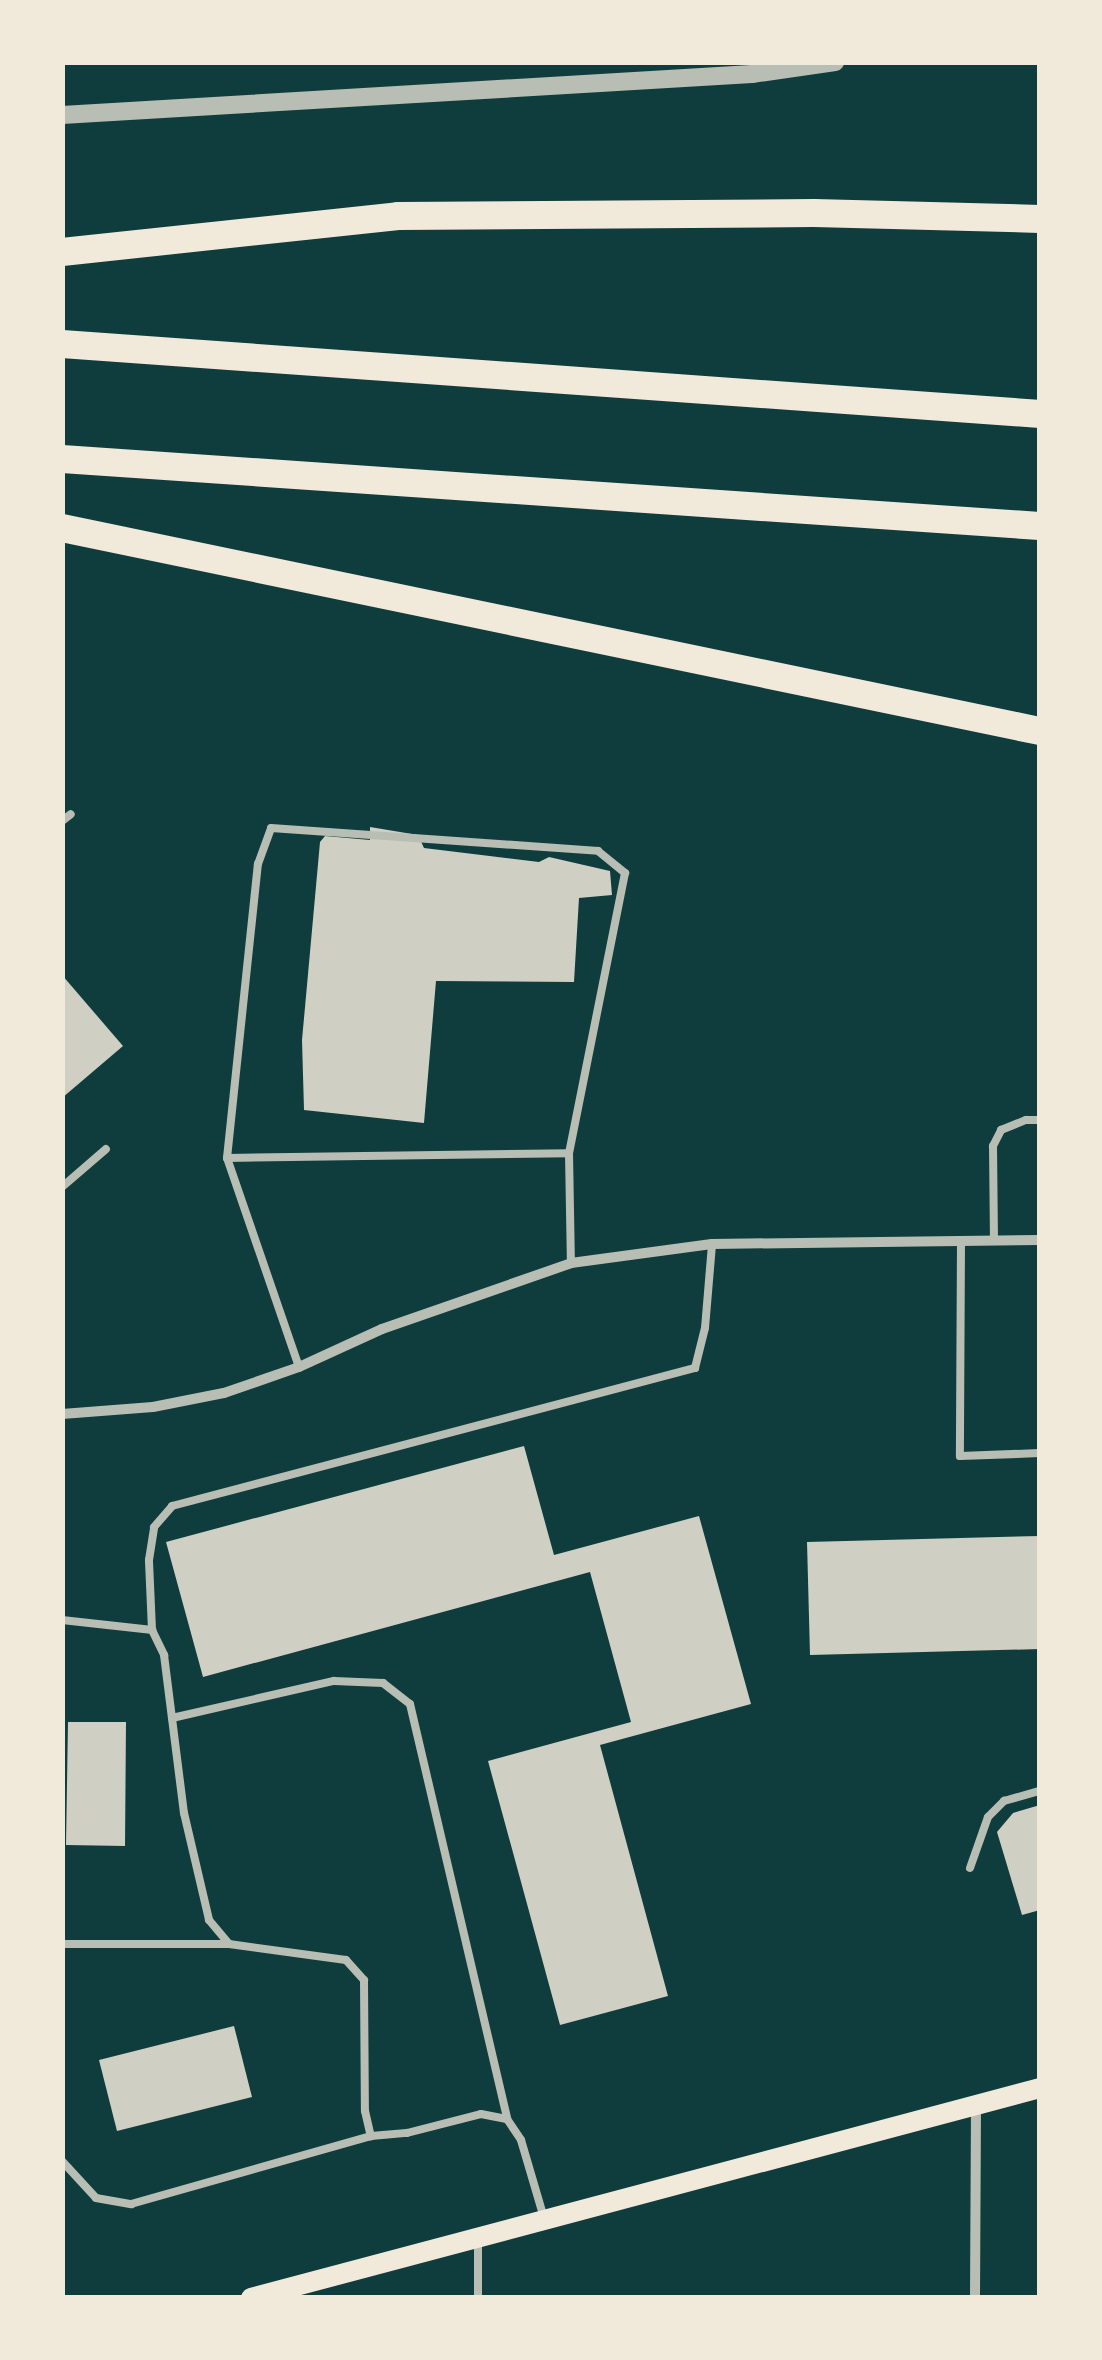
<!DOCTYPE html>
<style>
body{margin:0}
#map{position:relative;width:1102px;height:2360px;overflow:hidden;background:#0f3d3e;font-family:Merriweather,serif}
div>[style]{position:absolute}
.building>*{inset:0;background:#cfcfc3}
.service>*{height:8px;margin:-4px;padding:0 4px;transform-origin:4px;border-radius:4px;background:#b8beb3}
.minor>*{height:10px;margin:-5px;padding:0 5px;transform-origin:5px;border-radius:5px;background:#b8beb3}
.tertiary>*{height:18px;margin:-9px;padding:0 9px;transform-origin:9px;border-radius:9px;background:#b8beb3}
.secondary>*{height:20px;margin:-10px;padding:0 10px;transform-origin:10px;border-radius:10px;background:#f1e9da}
.trunk>*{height:28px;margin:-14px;padding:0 14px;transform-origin:14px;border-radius:14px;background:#f1e9da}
span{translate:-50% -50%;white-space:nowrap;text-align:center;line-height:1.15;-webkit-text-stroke:10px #f1e9da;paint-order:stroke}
.frame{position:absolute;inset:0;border:65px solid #f1e9da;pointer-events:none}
</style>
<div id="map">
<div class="building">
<div style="clip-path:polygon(370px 827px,418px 835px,424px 848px,539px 862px,549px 857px,610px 871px,612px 895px,579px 898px,574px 982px,436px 981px,424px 1123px,304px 1110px,302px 1040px,320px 842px,325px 836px,370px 840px)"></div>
<div style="clip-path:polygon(62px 975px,123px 1046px,62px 1098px)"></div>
<div style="clip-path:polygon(524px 1446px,554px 1555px,699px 1516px,751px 1704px,600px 1745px,668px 1996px,560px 2025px,488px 1761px,631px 1722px,590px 1572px,203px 1677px,166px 1542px)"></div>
<div style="clip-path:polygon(1040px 1536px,1040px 1649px,810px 1655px,807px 1542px)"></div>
<div style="clip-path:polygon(68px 1722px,126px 1722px,125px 1846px,66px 1845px)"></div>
<div style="clip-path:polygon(1040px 1805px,1040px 1910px,1022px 1915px,997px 1832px,1013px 1813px)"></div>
<div style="clip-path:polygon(234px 2026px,252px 2097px,117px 2131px,99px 2060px)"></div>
</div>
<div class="service">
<div style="left:62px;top:821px;width:11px;rotate:-38deg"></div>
<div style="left:227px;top:1158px;width:342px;rotate:-0.8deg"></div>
<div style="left:62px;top:1187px;width:58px;rotate:-40.8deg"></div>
<div style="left:994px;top:1241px;width:95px;rotate:-90.6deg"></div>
<div style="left:993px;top:1146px;width:18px;rotate:-63deg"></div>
<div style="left:1001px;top:1130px;width:27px;rotate:-22deg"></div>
<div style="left:1026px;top:1120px;width:14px"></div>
<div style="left:961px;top:1242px;width:214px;rotate:90.3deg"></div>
<div style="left:960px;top:1456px;width:80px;rotate:-2.1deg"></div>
<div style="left:299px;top:1367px;width:221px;rotate:-109deg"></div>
<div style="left:227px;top:1158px;width:296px;rotate:-84deg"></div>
<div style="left:258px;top:864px;width:38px;rotate:-70deg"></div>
<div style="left:271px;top:828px;width:328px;rotate:4deg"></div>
<div style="left:598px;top:851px;width:35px;rotate:39deg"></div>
<div style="left:625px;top:873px;width:286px;rotate:101.3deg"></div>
<div style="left:569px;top:1153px;width:110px;rotate:89deg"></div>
<div style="left:62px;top:1620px;width:91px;rotate:6.3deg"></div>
<div style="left:152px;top:1630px;width:28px;rotate:64deg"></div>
<div style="left:164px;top:1655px;width:159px;rotate:82.8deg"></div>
<div style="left:184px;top:1813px;width:110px;rotate:76.8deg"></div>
<div style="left:209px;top:1920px;width:31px;rotate:50deg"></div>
<div style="left:229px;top:1944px;width:118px;rotate:7.8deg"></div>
<div style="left:346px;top:1960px;width:27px;rotate:48deg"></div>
<div style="left:364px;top:1980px;width:131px;rotate:89.6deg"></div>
<div style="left:365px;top:2111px;width:26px;rotate:77deg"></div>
<div style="left:371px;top:2136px;width:36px;rotate:-5deg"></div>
<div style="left:407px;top:2133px;width:76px;rotate:-14.4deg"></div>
<div style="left:481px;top:2114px;width:26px;rotate:11deg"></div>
<div style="left:507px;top:2119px;width:25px;rotate:56deg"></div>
<div style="left:521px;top:2140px;width:81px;rotate:73.6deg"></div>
<div style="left:152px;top:1630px;width:70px;rotate:-92.5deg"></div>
<div style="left:149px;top:1560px;width:33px;rotate:-81deg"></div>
<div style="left:154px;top:1527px;width:28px;rotate:-49deg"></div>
<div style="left:172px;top:1506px;width:541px;rotate:-14.78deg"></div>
<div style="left:695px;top:1368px;width:41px;rotate:-76deg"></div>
<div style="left:705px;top:1328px;width:84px;rotate:-85.2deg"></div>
<div style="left:172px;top:1718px;width:166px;rotate:-12.9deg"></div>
<div style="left:334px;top:1681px;width:49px;rotate:2.3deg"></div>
<div style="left:383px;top:1683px;width:34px;rotate:38deg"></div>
<div style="left:410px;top:1704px;width:426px;rotate:76.8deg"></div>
<div style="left:970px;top:1868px;width:54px;rotate:-70.6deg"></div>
<div style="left:988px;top:1817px;width:23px;rotate:-45deg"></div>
<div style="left:1004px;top:1801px;width:37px;rotate:-16deg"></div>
<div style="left:62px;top:1944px;width:167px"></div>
<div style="left:62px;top:2161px;width:50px;rotate:47.4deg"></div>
<div style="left:96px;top:2198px;width:36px;rotate:10deg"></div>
<div style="left:131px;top:2204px;width:249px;rotate:-15.8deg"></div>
<div style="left:478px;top:2242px;width:56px;rotate:90deg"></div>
</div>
<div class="minor">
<div style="left:62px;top:1414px;width:91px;rotate:-4.4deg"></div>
<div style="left:153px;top:1407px;width:72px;rotate:-11.2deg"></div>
<div style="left:224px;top:1393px;width:79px;rotate:-19.1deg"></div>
<div style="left:299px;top:1367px;width:91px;rotate:-24.6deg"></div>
<div style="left:382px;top:1329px;width:200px;rotate:-19.2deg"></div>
<div style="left:571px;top:1263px;width:142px;rotate:-7.7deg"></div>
<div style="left:712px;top:1244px;width:328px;rotate:-0.7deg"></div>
<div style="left:975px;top:2298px;width:193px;rotate:-89.7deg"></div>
</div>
<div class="tertiary">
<div style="left:62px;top:115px;width:691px;rotate:-3.4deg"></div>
<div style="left:752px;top:74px;width:84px;rotate:-8.2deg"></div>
</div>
<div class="secondary">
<div style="left:251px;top:2298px;width:816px;rotate:-14.9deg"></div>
</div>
<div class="trunk">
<div style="left:62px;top:252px;width:338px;rotate:-6.1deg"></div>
<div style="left:398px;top:216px;width:416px;rotate:-0.4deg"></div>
<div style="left:814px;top:213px;width:226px;rotate:1.5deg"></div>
<div style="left:62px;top:344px;width:981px;rotate:4.09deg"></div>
<div style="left:62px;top:459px;width:980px;rotate:3.92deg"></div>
<div style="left:62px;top:528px;width:999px;rotate:11.73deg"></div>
</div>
<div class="frame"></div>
</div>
